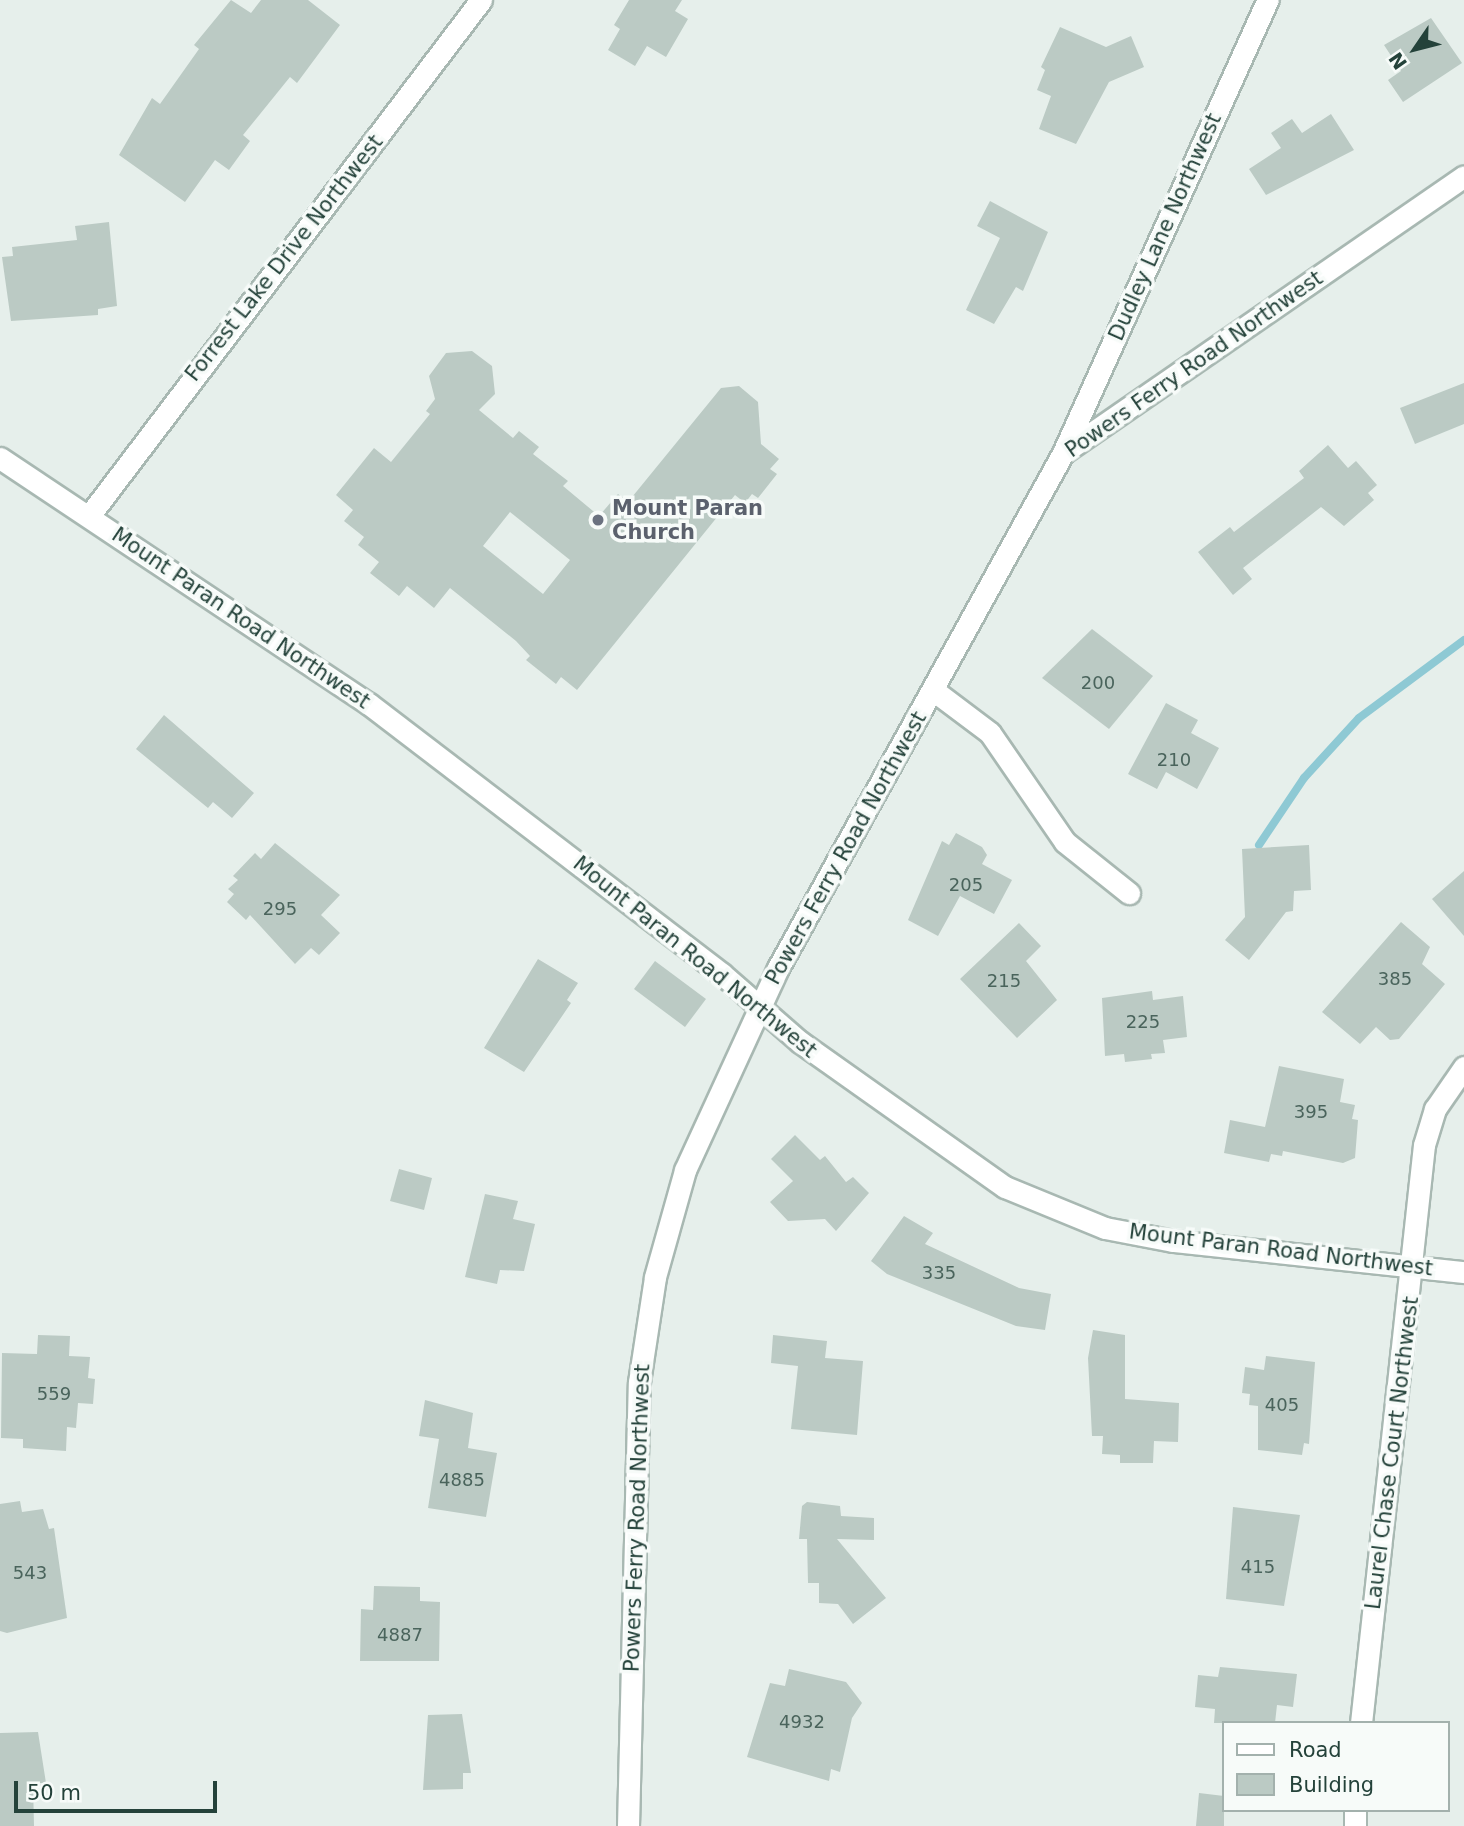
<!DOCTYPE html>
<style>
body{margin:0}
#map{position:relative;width:1464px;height:1826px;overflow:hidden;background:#e6efeb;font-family:"DejaVu Sans",sans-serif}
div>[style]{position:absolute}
.stream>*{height:8px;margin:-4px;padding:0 4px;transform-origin:4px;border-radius:4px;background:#8ec9d4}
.building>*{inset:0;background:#bbcac4}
.roads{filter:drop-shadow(2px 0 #a8b8b2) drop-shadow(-2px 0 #a8b8b2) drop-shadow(0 2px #a8b8b2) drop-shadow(0 -2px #a8b8b2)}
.street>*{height:21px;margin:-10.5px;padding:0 10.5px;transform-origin:10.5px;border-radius:10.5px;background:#fff}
.secondary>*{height:21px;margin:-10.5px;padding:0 10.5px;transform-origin:10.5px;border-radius:10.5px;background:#fff}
.dots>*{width:19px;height:19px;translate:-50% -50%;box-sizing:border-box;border:4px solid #f7fbf9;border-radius:50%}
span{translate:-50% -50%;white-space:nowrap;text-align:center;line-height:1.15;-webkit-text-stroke:7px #f7fbf9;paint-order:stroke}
.number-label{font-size:18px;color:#4a645c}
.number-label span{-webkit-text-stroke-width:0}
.street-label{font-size:21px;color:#24423a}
.worship-label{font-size:21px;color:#5b616d;font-weight:700}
.left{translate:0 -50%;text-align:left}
.legend{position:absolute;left:1222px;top:1721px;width:228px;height:91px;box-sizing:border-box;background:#f7fbf9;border:2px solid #a3b1ad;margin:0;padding:9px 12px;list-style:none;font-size:21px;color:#24423a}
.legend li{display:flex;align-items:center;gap:14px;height:35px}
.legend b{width:35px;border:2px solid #a3b1ad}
.north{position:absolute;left:1380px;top:14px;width:70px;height:70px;-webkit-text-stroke:5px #f7fbf9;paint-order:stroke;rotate:235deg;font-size:19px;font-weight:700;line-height:28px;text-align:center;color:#24423a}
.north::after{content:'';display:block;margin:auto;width:24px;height:32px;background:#24423a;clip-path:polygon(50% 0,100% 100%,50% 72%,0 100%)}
.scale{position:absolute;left:14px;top:1781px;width:203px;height:32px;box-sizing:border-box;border:4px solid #24423a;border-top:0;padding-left:9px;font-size:21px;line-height:24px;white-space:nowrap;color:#24423a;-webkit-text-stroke:5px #f7fbf9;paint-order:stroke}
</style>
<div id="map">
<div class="stream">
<div style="left:1259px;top:845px;width:81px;rotate:-56.1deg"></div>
<div style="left:1304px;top:778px;width:81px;rotate:-47.5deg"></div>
<div style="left:1359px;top:718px;width:131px;rotate:-36.6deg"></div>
</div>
<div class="building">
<div style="clip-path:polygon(231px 0,251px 13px,261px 0,308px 0,340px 25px,297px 83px,290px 77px,243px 135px,250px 141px,229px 170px,215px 160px,185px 202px,119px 155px,152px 98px,160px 104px,199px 49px,194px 45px)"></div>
<div style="clip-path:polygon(629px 0,682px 0,675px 11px,688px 19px,666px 57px,647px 46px,635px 66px,608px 50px,620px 29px,614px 25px)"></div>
<div style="clip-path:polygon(1431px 18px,1462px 63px,1403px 102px,1388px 80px,1401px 71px,1384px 45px)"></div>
<div style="clip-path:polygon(1060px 27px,1106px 47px,1131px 36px,1144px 67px,1109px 82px,1076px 144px,1039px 129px,1051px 96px,1037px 90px,1045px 70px,1041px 67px)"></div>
<div style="clip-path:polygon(1331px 114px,1354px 150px,1266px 195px,1249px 169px,1281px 148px,1271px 133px,1292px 119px,1302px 133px)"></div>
<div style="clip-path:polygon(990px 201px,1048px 232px,1023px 291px,1016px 287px,994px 324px,966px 310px,1000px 238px,977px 226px)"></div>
<div style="clip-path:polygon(109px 222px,117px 306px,98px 309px,98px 315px,11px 321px,2px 257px,13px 256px,12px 247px,77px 240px,75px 226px)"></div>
<div style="clip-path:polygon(evenodd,472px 351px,492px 366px,495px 394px,479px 410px,513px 438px,519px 431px,539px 447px,533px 454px,568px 481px,563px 486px,599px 516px,618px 494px,628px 502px,721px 388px,739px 386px,758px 402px,761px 444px,779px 459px,770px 469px,777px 474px,758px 498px,752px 494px,745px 503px,735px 495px,577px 690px,561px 677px,556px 684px,526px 660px,530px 656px,516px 641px,450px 588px,434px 608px,407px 586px,399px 596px,370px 573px,379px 562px,358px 545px,364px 537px,344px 521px,353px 510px,336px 495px,374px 448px,391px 462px,430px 414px,426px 411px,435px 399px,429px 376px,446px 353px,472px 351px,510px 512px,570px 560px,543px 594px,483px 546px,510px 512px)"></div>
<div style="clip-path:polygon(1464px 383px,1464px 424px,1415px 444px,1400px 408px)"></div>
<div style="clip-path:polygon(1328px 445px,1348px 468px,1356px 461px,1377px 485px,1368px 493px,1374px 500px,1344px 526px,1321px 507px,1243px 568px,1252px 579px,1233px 595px,1198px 552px,1230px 527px,1234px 532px,1304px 478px,1299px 471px)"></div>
<div style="clip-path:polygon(1092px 629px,1153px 676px,1109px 729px,1042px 678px)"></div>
<div style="clip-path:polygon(1166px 703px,1198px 720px,1191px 733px,1219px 748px,1197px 789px,1166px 772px,1157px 789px,1128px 774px)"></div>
<div style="clip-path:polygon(164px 715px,254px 793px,232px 818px,213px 802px,208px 808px,136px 749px)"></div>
<div style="clip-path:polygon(956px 833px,982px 847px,987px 855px,982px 864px,1012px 880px,994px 914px,960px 896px,938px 936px,908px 920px,942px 841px,949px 845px)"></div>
<div style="clip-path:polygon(275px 843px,340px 895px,321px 915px,340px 933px,319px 955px,311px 948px,295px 964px,250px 915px,246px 920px,227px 902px,234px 894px,228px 889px,238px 880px,233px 876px,255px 853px,261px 859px)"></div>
<div style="clip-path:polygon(1309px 845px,1311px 890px,1294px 891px,1293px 911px,1286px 912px,1249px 960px,1225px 940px,1245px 917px,1242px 849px)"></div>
<div style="clip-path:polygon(1464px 871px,1464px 936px,1432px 899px)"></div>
<div style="clip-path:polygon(1401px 922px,1430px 947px,1422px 964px,1445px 984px,1399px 1039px,1390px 1040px,1376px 1027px,1360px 1044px,1322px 1012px)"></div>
<div style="clip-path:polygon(1019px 923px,1041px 946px,1026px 961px,1057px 1000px,1017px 1038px,960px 979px)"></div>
<div style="clip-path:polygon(538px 959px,578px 983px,567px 1000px,571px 1003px,524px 1072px,484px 1048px)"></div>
<div style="clip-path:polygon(655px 961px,706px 999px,685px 1027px,634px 989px)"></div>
<div style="clip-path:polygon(1152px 991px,1153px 1000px,1183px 996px,1187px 1037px,1163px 1040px,1165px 1053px,1151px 1054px,1152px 1059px,1125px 1062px,1124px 1054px,1105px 1056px,1102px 998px)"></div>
<div style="clip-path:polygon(1279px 1066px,1344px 1079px,1340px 1102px,1355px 1105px,1352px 1119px,1358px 1120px,1355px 1158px,1343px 1163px,1283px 1151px,1282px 1156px,1271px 1154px,1269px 1162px,1224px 1153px,1230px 1120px,1265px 1127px)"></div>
<div style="clip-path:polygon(795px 1135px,820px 1160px,825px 1156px,846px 1182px,853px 1177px,869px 1193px,836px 1231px,825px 1219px,788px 1221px,770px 1202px,793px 1181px,771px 1159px)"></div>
<div style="clip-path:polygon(399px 1169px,432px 1178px,424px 1210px,390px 1201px)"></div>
<div style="clip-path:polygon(485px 1194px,518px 1201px,513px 1219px,535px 1224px,524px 1271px,500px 1270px,497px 1284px,465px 1277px)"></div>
<div style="clip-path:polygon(904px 1216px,933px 1233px,925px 1244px,1019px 1288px,1051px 1294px,1045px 1330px,1016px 1326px,887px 1274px,871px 1261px)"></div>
<div style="clip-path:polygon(1093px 1330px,1125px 1335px,1125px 1399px,1179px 1403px,1178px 1442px,1154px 1441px,1153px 1463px,1120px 1463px,1120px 1455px,1102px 1454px,1103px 1436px,1092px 1436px,1088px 1358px)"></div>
<div style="clip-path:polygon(38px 1335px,70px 1336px,69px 1356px,90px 1357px,88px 1378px,95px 1379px,93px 1404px,78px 1403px,76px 1428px,67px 1427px,66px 1451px,23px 1448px,23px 1439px,1px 1438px,2px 1353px,37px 1354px)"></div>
<div style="clip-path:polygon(773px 1335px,827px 1341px,825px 1358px,863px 1361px,857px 1435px,791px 1429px,798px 1366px,771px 1363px)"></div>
<div style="clip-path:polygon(1266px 1356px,1315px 1362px,1309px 1444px,1304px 1443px,1302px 1455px,1258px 1450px,1258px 1406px,1249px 1405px,1250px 1394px,1242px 1393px,1245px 1367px,1264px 1370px)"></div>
<div style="clip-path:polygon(425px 1400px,473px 1413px,468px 1448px,497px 1453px,486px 1517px,428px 1508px,439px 1439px,419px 1436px)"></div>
<div style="clip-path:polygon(20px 1501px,22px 1512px,43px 1509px,49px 1529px,54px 1528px,67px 1618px,7px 1633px,0 1631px,0 1504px)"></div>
<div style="clip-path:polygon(807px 1502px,840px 1506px,841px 1516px,874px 1518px,874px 1540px,837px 1539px,886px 1598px,853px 1624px,838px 1604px,819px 1603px,819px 1583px,808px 1583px,807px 1539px,799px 1539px,802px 1506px)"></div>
<div style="clip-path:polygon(1233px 1507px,1300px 1515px,1284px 1606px,1226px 1599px)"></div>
<div style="clip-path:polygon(374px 1586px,420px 1587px,420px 1601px,440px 1602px,439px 1661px,360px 1661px,361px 1609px,373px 1610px)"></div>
<div style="clip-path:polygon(1220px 1667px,1297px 1674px,1293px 1707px,1277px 1705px,1275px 1723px,1214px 1723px,1215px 1709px,1195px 1707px,1198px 1675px,1218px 1677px)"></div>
<div style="clip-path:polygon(789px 1669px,846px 1682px,862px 1703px,852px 1718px,840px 1772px,831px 1769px,829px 1781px,747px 1757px,770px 1683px,785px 1686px)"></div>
<div style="clip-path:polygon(462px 1714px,471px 1773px,463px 1773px,463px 1789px,423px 1790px,428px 1715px)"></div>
<div style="clip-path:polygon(38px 1732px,46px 1783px,33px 1783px,34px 1826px,0 1826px,0 1733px)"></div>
<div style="clip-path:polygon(1199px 1793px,1224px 1796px,1224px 1826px,1196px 1826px)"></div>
</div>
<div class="roads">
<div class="street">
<div style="left:1063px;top:453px;width:497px;rotate:-65.7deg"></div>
<div style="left:89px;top:516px;width:648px;rotate:-52.78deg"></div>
<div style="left:933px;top:690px;width:71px;rotate:37deg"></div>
<div style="left:990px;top:733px;width:132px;rotate:55.5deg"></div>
<div style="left:1065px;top:842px;width:82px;rotate:38.6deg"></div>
<div style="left:1361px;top:1723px;width:581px;rotate:-83.78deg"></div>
<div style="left:1424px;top:1145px;width:38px;rotate:-73deg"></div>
<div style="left:1435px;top:1109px;width:51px;rotate:-55.4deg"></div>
<div style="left:1355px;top:1826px;width:16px;rotate:-90deg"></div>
</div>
<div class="secondary">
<div style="left:0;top:458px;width:443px;rotate:33.7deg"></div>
<div style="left:369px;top:704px;width:444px;rotate:37.4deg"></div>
<div style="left:722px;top:974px;width:103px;rotate:41.1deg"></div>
<div style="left:800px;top:1042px;width:251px;rotate:35.3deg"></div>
<div style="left:1005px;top:1187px;width:108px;rotate:22.3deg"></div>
<div style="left:1105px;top:1228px;width:69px;rotate:10.8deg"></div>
<div style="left:1173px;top:1241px;width:293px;rotate:6.1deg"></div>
<div style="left:628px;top:1826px;width:444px;rotate:-88.6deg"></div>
<div style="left:639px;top:1382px;width:106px;rotate:-81.3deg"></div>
<div style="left:655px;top:1277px;width:111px;rotate:-74.3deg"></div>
<div style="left:685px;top:1170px;width:222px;rotate:-65.3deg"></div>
<div style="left:778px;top:968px;width:589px;rotate:-61.04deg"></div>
<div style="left:1063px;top:453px;width:487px;rotate:-34.6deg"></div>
</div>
</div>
<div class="dots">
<div style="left:598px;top:520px;background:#6b7280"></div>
</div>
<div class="number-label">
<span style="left:1098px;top:683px">200</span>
<span style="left:1174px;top:760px">210</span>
<span style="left:966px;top:885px">205</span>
<span style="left:280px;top:909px">295</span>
<span style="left:1395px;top:979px">385</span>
<span style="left:1004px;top:981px">215</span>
<span style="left:1143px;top:1022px">225</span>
<span style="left:1311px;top:1112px">395</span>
<span style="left:939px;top:1273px">335</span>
<span style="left:54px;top:1394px">559</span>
<span style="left:1282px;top:1405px">405</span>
<span style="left:462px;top:1480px">4885</span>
<span style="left:1258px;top:1567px">415</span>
<span style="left:30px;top:1573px">543</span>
<span style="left:400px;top:1635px">4887</span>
<span style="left:802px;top:1722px">4932</span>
</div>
<div class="street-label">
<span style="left:1165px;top:227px;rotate:-66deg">Dudley Lane Northwest</span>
<span style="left:284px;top:258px;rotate:-52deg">Forrest Lake Drive Northwest</span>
<span style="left:1194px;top:364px;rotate:-35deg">Powers Ferry Road Northwest</span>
<span style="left:241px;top:618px;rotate:34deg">Mount Paran Road Northwest</span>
<span style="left:846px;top:848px;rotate:-61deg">Powers Ferry Road Northwest</span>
<span style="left:695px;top:957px;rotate:39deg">Mount Paran Road Northwest</span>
<span style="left:1281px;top:1250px;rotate:7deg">Mount Paran Road Northwest</span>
<span style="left:1392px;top:1453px;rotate:-83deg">Laurel Chase Court Northwest</span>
<span style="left:637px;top:1518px;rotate:-88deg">Powers Ferry Road Northwest</span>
</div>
<div class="worship-label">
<span class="left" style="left:612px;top:520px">Mount Paran<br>Church</span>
</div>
<ul class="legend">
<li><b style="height:9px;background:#fff"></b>Road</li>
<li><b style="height:19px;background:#bbcac4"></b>Building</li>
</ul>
<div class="north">N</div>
<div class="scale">50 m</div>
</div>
